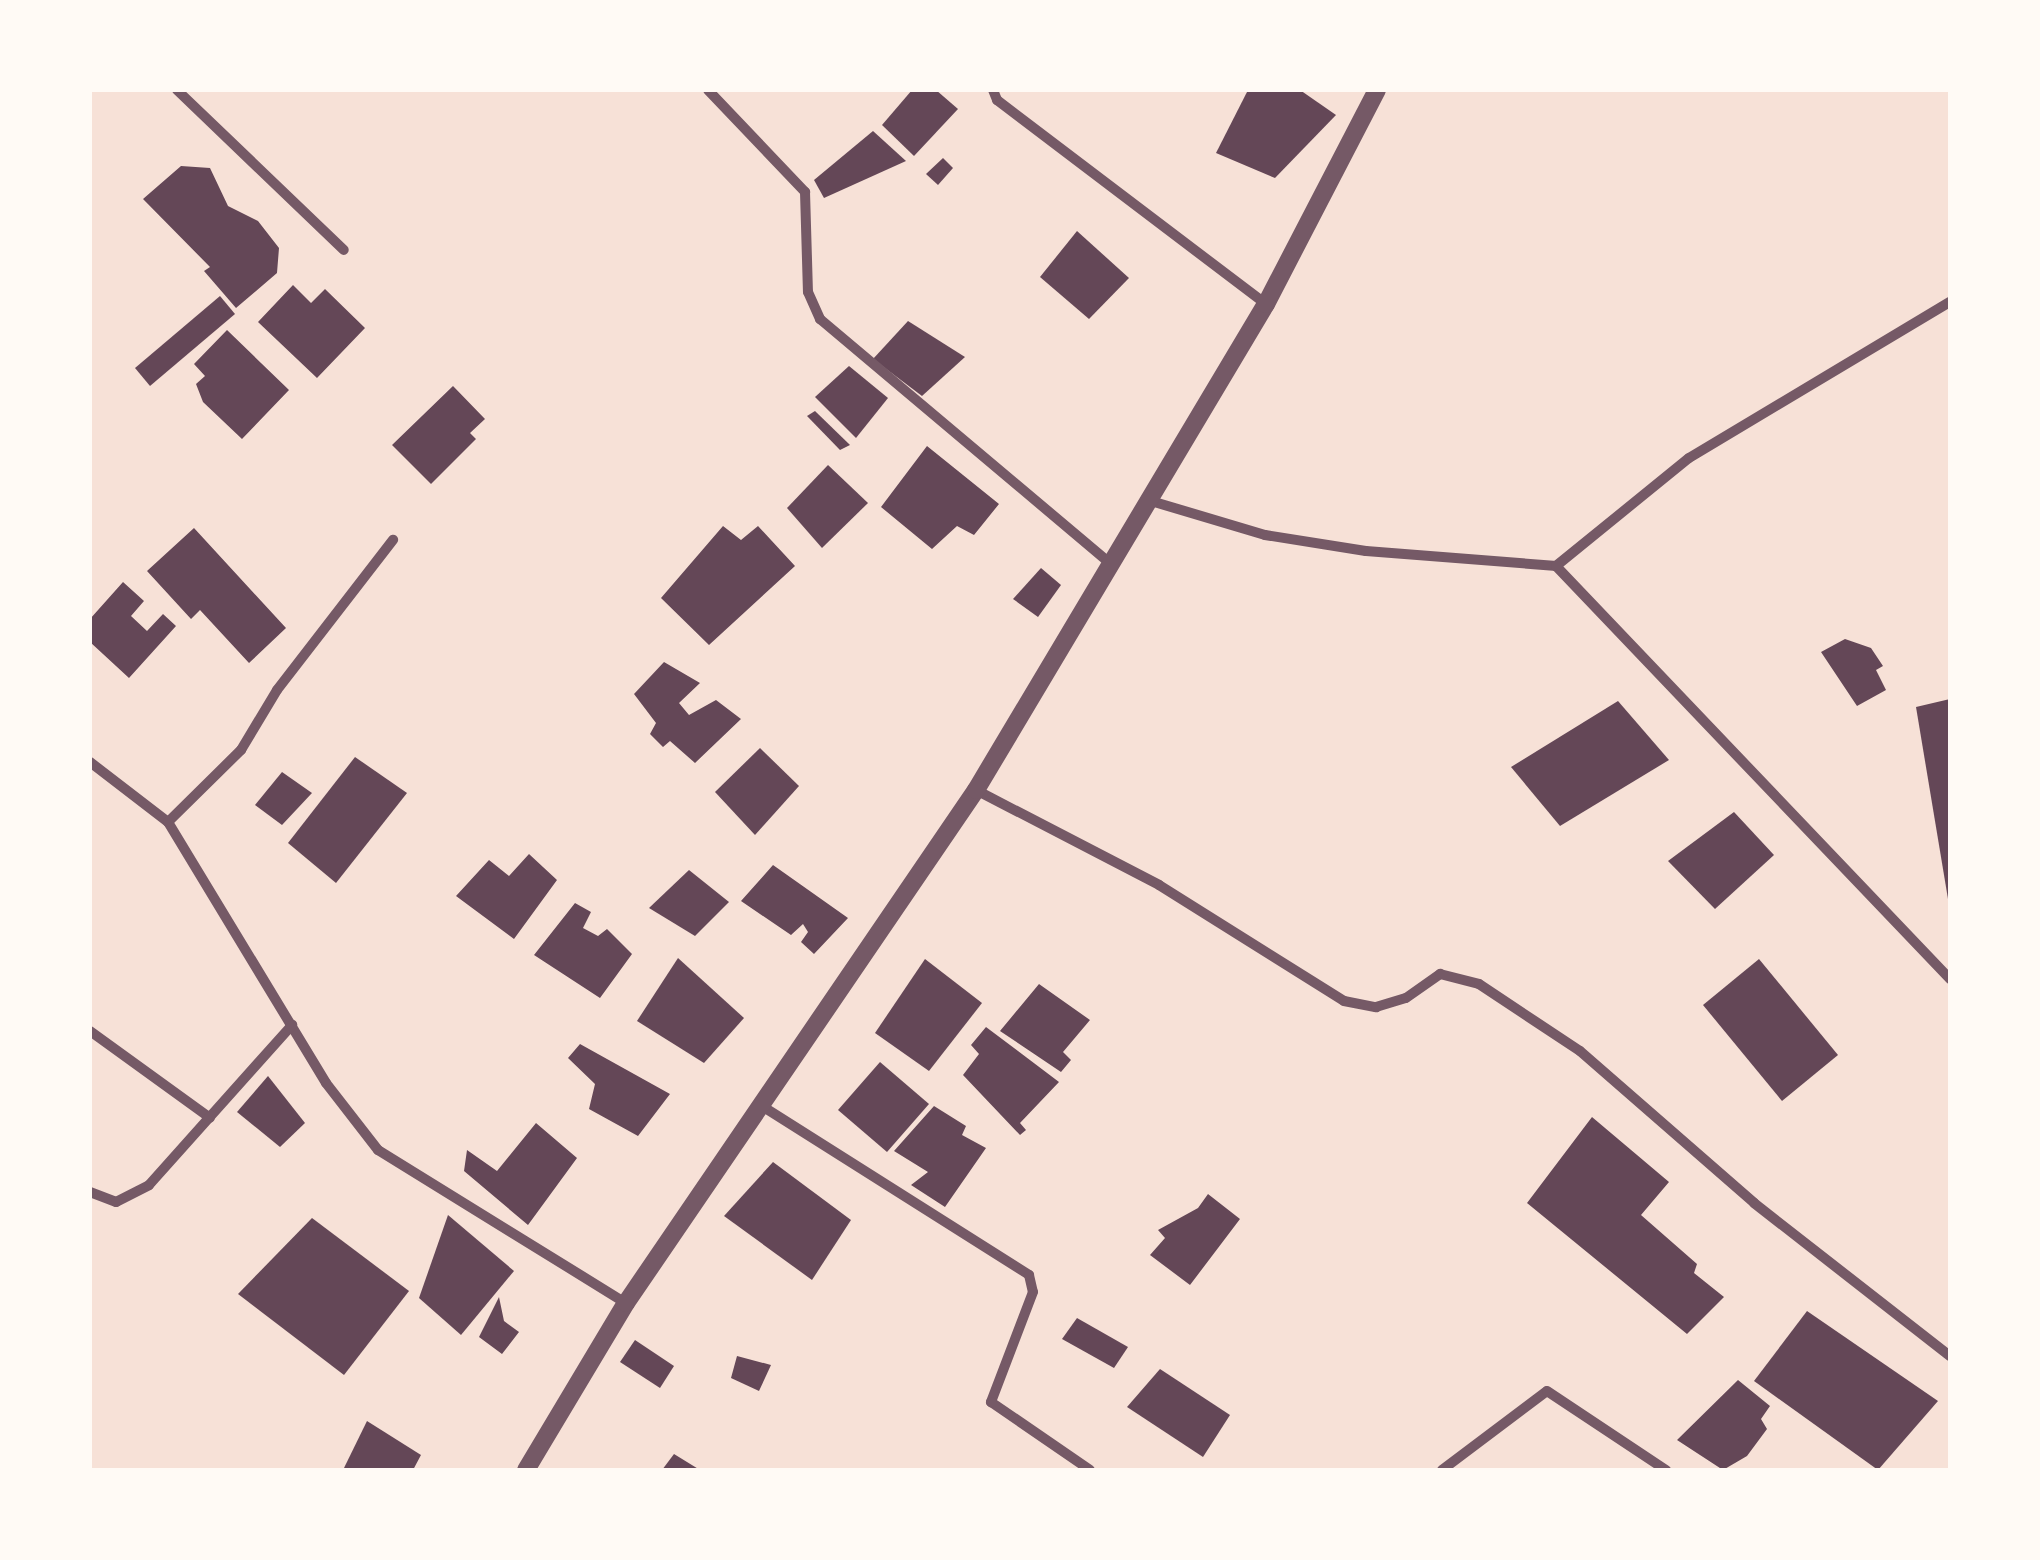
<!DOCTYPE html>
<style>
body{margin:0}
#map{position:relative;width:2040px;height:1560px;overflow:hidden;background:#f7e1d7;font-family:Signika,sans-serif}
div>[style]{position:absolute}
.building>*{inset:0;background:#644757}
.minor>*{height:10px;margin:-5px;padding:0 5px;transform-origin:5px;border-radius:5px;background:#755966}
.tertiary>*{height:18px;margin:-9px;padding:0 9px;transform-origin:9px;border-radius:9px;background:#755966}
span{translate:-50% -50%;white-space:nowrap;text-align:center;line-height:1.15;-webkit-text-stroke:8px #fffaf5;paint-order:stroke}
.frame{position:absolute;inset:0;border:92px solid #fffaf5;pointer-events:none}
</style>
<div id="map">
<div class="building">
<div style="clip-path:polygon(912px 90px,936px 90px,958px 109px,914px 156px,882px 125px)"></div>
<div style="clip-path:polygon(1248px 90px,1300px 90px,1336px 115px,1275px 178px,1216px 153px)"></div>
<div style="clip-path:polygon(873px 131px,906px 161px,824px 198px,814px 180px)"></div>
<div style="clip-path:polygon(943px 158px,953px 168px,938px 185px,926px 174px)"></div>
<div style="clip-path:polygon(181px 166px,210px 168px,228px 206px,258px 221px,279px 248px,277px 273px,236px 308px,204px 271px,210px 267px,143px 199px)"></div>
<div style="clip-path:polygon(1077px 231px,1129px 278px,1089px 319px,1040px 277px)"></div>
<div style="clip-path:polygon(293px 285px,311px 303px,325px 289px,365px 328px,317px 378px,258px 322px)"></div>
<div style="clip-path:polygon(220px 296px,235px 314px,150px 386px,135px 368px)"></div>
<div style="clip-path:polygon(908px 321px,965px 357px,922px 396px,873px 359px)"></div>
<div style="clip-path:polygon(227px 330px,289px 390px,242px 439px,203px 402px,196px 384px,205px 376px,194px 364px)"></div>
<div style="clip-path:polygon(849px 366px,888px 398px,856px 438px,815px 397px)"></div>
<div style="clip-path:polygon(453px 386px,485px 419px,470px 433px,476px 439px,431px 484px,392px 445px)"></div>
<div style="clip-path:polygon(815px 411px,850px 445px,840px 450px,807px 416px)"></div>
<div style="clip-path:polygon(927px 446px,999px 504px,974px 535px,957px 526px,932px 549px,881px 507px)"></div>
<div style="clip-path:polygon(828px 465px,868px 503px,822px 548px,787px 508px)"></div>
<div style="clip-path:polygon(723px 526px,741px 540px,758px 526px,795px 566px,709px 645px,661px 598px)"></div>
<div style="clip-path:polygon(194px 528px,286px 628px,249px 663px,200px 610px,191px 619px,147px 571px)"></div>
<div style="clip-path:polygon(1041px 568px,1061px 585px,1038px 617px,1013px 599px)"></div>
<div style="clip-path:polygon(123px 582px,144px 601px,131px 616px,147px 631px,163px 614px,176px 626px,129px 678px,90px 642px,90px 619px)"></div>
<div style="clip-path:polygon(1845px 639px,1871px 648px,1883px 666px,1876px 670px,1886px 690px,1857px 706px,1821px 652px)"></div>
<div style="clip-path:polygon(664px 662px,700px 683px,679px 703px,689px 715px,716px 700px,741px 719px,695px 763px,670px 741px,663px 747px,650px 734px,656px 723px,634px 694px)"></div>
<div style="clip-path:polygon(1950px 699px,1950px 899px,1948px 899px,1916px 707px)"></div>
<div style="clip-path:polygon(1618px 701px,1669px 760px,1560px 826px,1511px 767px)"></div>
<div style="clip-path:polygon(760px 748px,799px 786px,755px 835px,715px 792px)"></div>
<div style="clip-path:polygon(355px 757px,407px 793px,336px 883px,288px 843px)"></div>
<div style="clip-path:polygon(282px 772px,312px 793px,282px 825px,255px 805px)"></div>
<div style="clip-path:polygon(1734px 812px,1774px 855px,1715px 909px,1668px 861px)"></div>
<div style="clip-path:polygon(529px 854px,557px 880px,514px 939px,456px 896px,489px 860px,509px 876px)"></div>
<div style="clip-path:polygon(773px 865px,848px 918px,814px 954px,801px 942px,808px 932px,803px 924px,791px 935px,741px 901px)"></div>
<div style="clip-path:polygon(689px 870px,729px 902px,695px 936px,649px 908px)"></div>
<div style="clip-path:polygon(575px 903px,591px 912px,583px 928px,598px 936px,607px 929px,632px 954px,600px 998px,534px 955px)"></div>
<div style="clip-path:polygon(678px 958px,744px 1018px,704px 1063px,637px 1021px)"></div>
<div style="clip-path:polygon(925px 959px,982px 1003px,929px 1071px,875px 1033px)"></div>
<div style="clip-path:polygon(1759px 959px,1838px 1055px,1782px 1101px,1703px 1005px)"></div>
<div style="clip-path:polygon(1039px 984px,1090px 1020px,1063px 1052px,1071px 1060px,1061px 1072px,1000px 1031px)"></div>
<div style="clip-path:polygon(986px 1027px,1059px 1082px,1020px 1123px,1026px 1130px,1020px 1135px,963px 1075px,979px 1054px,971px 1045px)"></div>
<div style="clip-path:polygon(580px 1044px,670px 1094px,638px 1136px,589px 1109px,595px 1084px,568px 1058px)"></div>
<div style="clip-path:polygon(880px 1062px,929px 1104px,887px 1152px,838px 1110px)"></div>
<div style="clip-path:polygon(268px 1076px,305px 1123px,280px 1147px,237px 1112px)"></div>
<div style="clip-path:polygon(934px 1106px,966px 1126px,962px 1135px,986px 1148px,945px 1207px,911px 1185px,928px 1172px,894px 1151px)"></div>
<div style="clip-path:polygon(1592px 1117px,1669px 1182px,1641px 1215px,1697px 1264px,1694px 1273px,1724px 1297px,1687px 1334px,1527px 1203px)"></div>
<div style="clip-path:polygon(536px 1123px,577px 1158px,528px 1225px,464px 1171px,467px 1150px,497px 1171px)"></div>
<div style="clip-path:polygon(773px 1162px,851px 1220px,812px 1280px,724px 1216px)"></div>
<div style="clip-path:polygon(1208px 1194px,1240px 1219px,1190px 1285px,1150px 1255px,1165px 1238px,1158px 1230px,1198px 1208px)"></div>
<div style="clip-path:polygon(448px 1215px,514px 1271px,461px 1335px,419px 1298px)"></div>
<div style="clip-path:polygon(312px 1218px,409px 1291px,344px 1375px,238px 1294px)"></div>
<div style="clip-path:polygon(499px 1297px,504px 1321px,519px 1332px,502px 1354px,479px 1337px)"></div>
<div style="clip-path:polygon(1807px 1311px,1938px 1401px,1878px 1470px,1754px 1381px)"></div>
<div style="clip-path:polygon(1077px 1318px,1128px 1347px,1114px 1368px,1062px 1339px)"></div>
<div style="clip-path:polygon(635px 1340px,674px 1366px,660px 1388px,620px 1362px)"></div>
<div style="clip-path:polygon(737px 1356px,771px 1365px,759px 1391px,731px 1378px)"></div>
<div style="clip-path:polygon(1160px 1369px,1230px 1415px,1203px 1457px,1127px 1407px)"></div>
<div style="clip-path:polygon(1738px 1380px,1770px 1406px,1761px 1419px,1767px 1429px,1747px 1456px,1723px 1470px,1677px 1440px)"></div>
<div style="clip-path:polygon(367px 1421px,421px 1455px,413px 1470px,343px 1470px)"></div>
<div style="clip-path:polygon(674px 1454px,700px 1470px,662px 1470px)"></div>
</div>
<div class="minor">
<div style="left:177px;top:90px;width:231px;rotate:43.8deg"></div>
<div style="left:708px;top:90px;width:141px;rotate:46.4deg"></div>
<div style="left:805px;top:192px;width:100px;rotate:88.3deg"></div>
<div style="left:808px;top:292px;width:30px;rotate:66deg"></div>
<div style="left:820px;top:319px;width:382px;rotate:40.1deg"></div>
<div style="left:993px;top:90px;width:11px;rotate:68deg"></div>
<div style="left:997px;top:100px;width:338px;rotate:37.2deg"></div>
<div style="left:1151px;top:501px;width:119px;rotate:16.6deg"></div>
<div style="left:1265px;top:535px;width:102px;rotate:9deg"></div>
<div style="left:1366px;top:551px;width:191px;rotate:4.5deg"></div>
<div style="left:1556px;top:566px;width:571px;rotate:46.35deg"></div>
<div style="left:1556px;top:566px;width:171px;rotate:-39.1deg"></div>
<div style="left:1689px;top:458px;width:304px;rotate:-30.9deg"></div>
<div style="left:90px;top:762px;width:98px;rotate:37.6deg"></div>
<div style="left:168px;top:822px;width:305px;rotate:58.8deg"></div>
<div style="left:326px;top:1083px;width:85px;rotate:52.2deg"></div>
<div style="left:378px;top:1150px;width:291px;rotate:31.7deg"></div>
<div style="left:976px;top:790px;width:206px;rotate:27.4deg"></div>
<div style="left:1159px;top:885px;width:218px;rotate:32.1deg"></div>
<div style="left:1344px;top:1001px;width:33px;rotate:11deg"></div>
<div style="left:1376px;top:1007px;width:31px;rotate:-17deg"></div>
<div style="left:1406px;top:998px;width:42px;rotate:-35.2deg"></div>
<div style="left:1440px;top:974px;width:40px;rotate:14.4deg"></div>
<div style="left:1479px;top:984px;width:121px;rotate:33.6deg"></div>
<div style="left:1580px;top:1051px;width:231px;rotate:41.1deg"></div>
<div style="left:1754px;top:1203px;width:249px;rotate:38deg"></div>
<div style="left:168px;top:822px;width:103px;rotate:-44.6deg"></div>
<div style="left:241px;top:750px;width:70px;rotate:-59deg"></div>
<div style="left:277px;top:690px;width:190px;rotate:-52.3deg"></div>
<div style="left:90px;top:1031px;width:148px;rotate:35.9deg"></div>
<div style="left:762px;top:1106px;width:316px;rotate:32.3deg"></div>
<div style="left:1029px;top:1275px;width:17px;rotate:77deg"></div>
<div style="left:1033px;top:1292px;width:118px;rotate:110.9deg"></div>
<div style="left:991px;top:1402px;width:120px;rotate:34.5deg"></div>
<div style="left:90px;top:1192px;width:28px;rotate:21deg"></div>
<div style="left:116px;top:1202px;width:37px;rotate:-27deg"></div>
<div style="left:149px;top:1185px;width:215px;rotate:-48.2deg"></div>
<div style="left:1442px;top:1470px;width:131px;rotate:-37deg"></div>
<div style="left:1547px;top:1391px;width:143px;rotate:33.6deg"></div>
</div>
<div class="tertiary">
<div style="left:526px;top:1470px;width:195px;rotate:-59.1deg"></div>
<div style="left:626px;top:1303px;width:621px;rotate:-55.7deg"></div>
<div style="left:976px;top:790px;width:566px;rotate:-59.18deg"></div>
<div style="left:1266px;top:304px;width:241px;rotate:-62.6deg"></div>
</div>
<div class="frame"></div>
</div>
